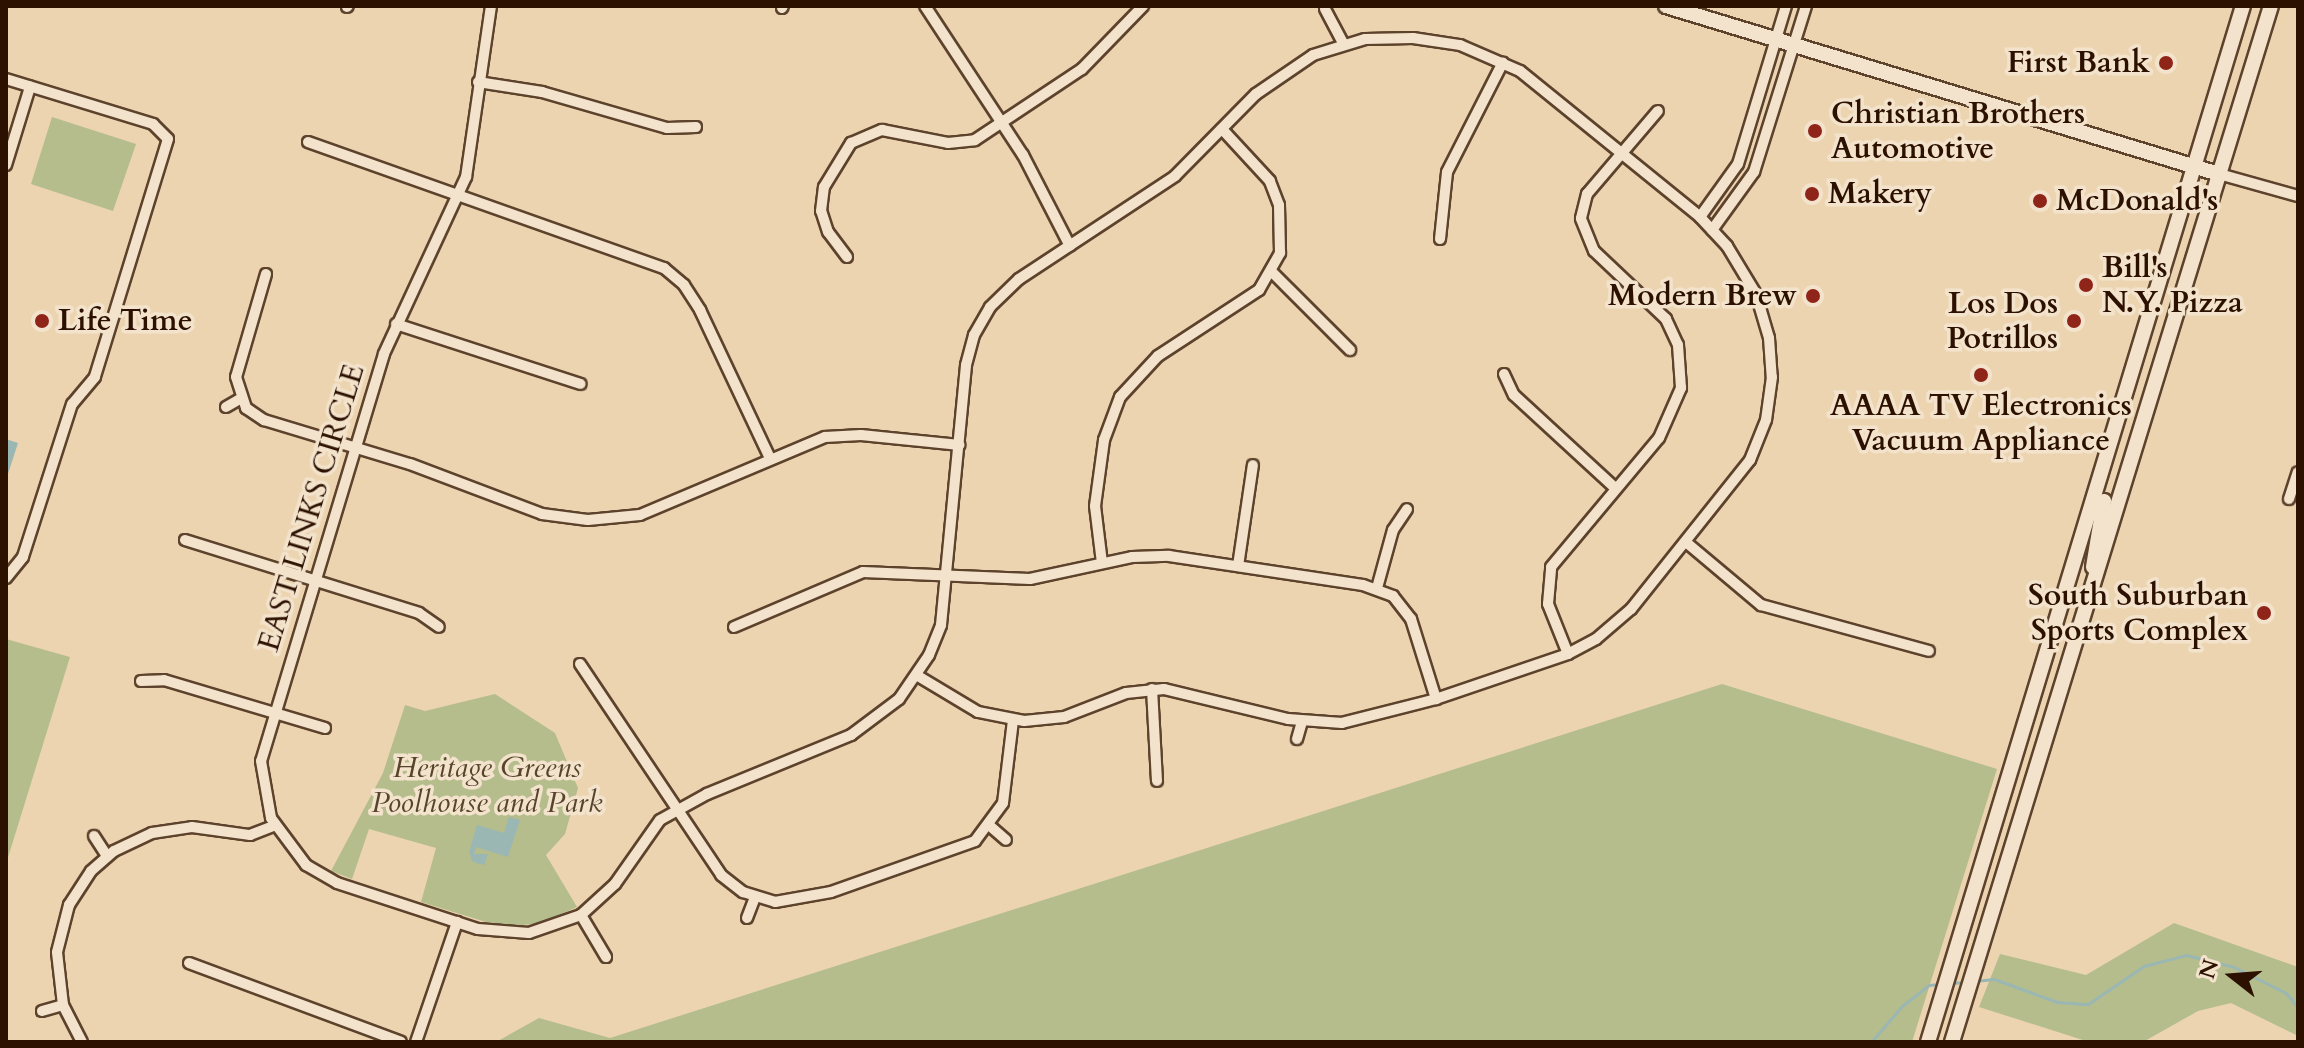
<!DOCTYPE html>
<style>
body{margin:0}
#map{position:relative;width:2304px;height:1048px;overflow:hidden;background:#ecd4b0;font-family:Cardo,serif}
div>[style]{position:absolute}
.green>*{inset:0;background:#b5bd8d}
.water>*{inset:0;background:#9ab7b3}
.stream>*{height:3px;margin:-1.5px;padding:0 1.5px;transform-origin:1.5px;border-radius:1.5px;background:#9ab7b3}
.roads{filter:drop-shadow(2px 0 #5d422c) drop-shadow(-2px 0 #5d422c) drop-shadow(0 2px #5d422c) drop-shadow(0 -2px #5d422c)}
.minor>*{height:10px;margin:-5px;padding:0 5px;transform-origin:5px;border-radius:5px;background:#f3e3cc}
.secondary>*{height:14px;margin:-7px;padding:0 7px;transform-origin:7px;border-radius:7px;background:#f3e3cc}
.dots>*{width:22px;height:22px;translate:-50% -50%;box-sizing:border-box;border:4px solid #f3e3cc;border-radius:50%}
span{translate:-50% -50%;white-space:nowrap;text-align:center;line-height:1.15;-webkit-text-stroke:7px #f3e3cc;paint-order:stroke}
.poi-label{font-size:30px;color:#2d1100;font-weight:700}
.right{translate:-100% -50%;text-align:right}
.left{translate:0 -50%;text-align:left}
.street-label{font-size:30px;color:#2d1100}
.park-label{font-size:30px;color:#56452a;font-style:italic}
.frame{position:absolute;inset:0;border:8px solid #2d1100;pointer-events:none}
.north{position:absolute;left:2192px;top:936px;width:80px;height:80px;-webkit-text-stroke:6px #f3e3cc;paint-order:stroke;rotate:287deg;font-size:22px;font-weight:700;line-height:32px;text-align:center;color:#2d1100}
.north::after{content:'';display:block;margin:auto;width:28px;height:36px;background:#2d1100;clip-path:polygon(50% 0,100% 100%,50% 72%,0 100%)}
</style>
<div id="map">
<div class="green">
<div style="clip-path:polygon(52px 117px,136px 144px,113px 211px,31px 184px)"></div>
<div style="clip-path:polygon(6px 639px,70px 657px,6px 864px)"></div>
<div style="clip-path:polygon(1722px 684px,1997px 769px,1912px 1042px,496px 1042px,539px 1018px,610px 1038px)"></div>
<div style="clip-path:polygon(495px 694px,555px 733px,578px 788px,565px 834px,546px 855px,577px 907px,541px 923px,502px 927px,421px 902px,436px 848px,369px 829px,352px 879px,331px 871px,383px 773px,405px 705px,425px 711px)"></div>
<div style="clip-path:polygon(2174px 923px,2298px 967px,2298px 1036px,2231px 1003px,2198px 1011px,2143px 1042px,2089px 1042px,1979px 1007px,2000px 954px,2086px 975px)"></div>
</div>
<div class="water">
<div style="clip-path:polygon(6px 439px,18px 443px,6px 480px)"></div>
<div style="clip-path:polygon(509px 817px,520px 820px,508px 857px,476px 847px,474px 854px,488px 854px,484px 865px,473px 862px,469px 852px,477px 825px,504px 833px)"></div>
</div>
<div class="stream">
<div style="left:1975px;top:981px;width:19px;rotate:-6deg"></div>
<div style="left:1994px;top:979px;width:67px;rotate:20.1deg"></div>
<div style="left:2057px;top:1002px;width:31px;rotate:4deg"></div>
<div style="left:2088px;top:1004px;width:68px;rotate:-34.2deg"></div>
<div style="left:2144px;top:966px;width:43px;rotate:-14.7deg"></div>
<div style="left:2186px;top:955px;width:49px;rotate:14deg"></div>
<div style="left:2234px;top:967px;width:58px;rotate:26.6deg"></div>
<div style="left:2286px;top:993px;width:19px;rotate:51deg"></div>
<div style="left:1951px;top:983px;width:16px;rotate:-4deg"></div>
<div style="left:1871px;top:1042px;width:48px;rotate:-49.3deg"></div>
<div style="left:1902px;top:1006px;width:34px;rotate:-38deg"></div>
<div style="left:1929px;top:985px;width:10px;rotate:-6deg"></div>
</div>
<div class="roads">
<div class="minor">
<div style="left:491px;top:6px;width:173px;rotate:98.3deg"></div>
<div style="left:466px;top:177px;width:195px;rotate:114.9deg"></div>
<div style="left:384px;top:354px;width:425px;rotate:106.8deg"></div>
<div style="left:261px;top:761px;width:58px;rotate:80deg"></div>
<div style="left:271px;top:818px;width:59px;rotate:53.3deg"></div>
<div style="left:306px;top:865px;width:36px;rotate:30deg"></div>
<div style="left:337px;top:883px;width:148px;rotate:18.1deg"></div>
<div style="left:478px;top:929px;width:51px;rotate:4.5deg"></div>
<div style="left:529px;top:933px;width:55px;rotate:-19.1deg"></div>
<div style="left:581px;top:915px;width:46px;rotate:-42.4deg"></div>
<div style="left:615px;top:884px;width:78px;rotate:-54.9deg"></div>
<div style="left:660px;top:820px;width:54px;rotate:-29deg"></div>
<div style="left:707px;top:794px;width:156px;rotate:-22.3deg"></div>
<div style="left:851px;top:735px;width:60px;rotate:-36.9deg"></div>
<div style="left:899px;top:699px;width:53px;rotate:-55.7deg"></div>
<div style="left:929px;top:655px;width:32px;rotate:-68deg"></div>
<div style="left:941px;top:625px;width:261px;rotate:-84.5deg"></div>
<div style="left:966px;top:365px;width:31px;rotate:-75deg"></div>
<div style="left:974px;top:335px;width:32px;rotate:-60deg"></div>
<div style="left:990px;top:307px;width:40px;rotate:-44deg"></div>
<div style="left:1019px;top:279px;width:187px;rotate:-33.4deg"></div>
<div style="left:1175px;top:176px;width:115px;rotate:-45.4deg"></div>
<div style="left:1256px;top:94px;width:69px;rotate:-34.4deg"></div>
<div style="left:1313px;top:55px;width:54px;rotate:-17.1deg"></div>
<div style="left:1365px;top:39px;width:48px;rotate:-1.2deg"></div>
<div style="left:1413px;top:38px;width:48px;rotate:8.5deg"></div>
<div style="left:1460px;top:45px;width:65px;rotate:23.4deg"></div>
<div style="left:1520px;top:71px;width:232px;rotate:39deg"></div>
<div style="left:1700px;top:217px;width:40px;rotate:47deg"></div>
<div style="left:1727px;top:246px;width:56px;rotate:58.9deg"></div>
<div style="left:1756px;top:294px;width:46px;rotate:73.5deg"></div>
<div style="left:1769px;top:338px;width:39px;rotate:86deg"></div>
<div style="left:1772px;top:377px;width:43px;rotate:97.9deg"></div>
<div style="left:1766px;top:420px;width:43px;rotate:111.8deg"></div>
<div style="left:1750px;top:460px;width:191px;rotate:128.6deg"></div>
<div style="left:1631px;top:609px;width:46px;rotate:139.4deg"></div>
<div style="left:1596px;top:639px;width:32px;rotate:152deg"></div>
<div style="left:1568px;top:654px;width:139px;rotate:161.2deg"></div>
<div style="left:1436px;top:699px;width:97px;rotate:165.7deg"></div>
<div style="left:1342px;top:723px;width:54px;rotate:-175.8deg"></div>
<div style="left:1288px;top:719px;width:128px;rotate:-166.4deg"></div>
<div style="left:1164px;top:689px;width:38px;rotate:174deg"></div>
<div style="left:1126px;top:693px;width:66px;rotate:158.8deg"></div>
<div style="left:1064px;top:717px;width:40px;rotate:174.3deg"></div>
<div style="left:1024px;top:721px;width:47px;rotate:-168.9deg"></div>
<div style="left:978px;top:712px;width:70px;rotate:-149deg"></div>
<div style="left:925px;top:6px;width:178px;rotate:56.7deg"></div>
<div style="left:1023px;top:155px;width:102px;rotate:62.7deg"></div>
<div style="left:347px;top:7px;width:1px;rotate:-45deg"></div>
<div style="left:782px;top:8px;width:2px;rotate:-63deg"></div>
<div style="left:1325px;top:9px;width:38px;rotate:62deg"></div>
<div style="left:6px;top:79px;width:154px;rotate:17deg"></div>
<div style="left:153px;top:124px;width:21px;rotate:45deg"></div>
<div style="left:168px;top:139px;width:249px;rotate:107.1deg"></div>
<div style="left:95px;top:377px;width:35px;rotate:130deg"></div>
<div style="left:72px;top:404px;width:161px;rotate:107.8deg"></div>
<div style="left:23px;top:557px;width:27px;rotate:129deg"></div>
<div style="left:478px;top:82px;width:65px;rotate:8.9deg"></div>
<div style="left:542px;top:92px;width:130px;rotate:16.1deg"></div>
<div style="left:667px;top:128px;width:29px;rotate:-2deg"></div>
<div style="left:308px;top:142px;width:378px;rotate:19.5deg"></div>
<div style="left:664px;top:268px;width:26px;rotate:40deg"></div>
<div style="left:684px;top:285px;width:30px;rotate:57deg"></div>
<div style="left:700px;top:310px;width:164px;rotate:64.7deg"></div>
<div style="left:6px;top:165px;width:82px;rotate:-72.9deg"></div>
<div style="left:2219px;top:174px;width:82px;rotate:15.6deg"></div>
<div style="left:1700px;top:217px;width:65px;rotate:-54.4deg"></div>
<div style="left:1738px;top:164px;width:165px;rotate:-73.1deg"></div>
<div style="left:1712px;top:230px;width:72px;rotate:-54.1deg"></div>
<div style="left:1754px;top:172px;width:174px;rotate:-72.6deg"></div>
<div style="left:1440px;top:239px;width:67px;rotate:-84deg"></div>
<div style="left:1447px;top:172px;width:123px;rotate:-63deg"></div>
<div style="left:847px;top:257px;width:31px;rotate:-127deg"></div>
<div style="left:828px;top:232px;width:22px;rotate:-108deg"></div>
<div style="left:821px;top:211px;width:24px;rotate:-83deg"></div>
<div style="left:824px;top:187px;width:52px;rotate:-58.5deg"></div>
<div style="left:851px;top:143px;width:34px;rotate:-23deg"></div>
<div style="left:882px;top:130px;width:67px;rotate:11.1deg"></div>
<div style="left:948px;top:143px;width:27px;rotate:-6deg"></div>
<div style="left:975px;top:140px;width:128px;rotate:-33.6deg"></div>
<div style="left:1082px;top:69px;width:88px;rotate:-45.9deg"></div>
<div style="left:1273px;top:273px;width:109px;rotate:45deg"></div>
<div style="left:266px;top:274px;width:107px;rotate:106.2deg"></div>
<div style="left:236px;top:377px;width:33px;rotate:72deg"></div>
<div style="left:246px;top:408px;width:22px;rotate:34deg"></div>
<div style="left:264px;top:420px;width:152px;rotate:16.8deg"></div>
<div style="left:410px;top:464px;width:141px;rotate:20.7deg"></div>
<div style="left:542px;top:514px;width:46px;rotate:7.4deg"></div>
<div style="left:588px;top:520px;width:52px;rotate:-5.5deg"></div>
<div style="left:640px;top:515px;width:201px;rotate:-22.9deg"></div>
<div style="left:825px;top:437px;width:36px;rotate:-3deg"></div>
<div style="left:861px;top:435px;width:99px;rotate:5.8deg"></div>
<div style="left:396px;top:324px;width:194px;rotate:18deg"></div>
<div style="left:1504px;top:374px;width:23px;rotate:65deg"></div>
<div style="left:1514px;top:395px;width:137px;rotate:42.6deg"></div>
<div style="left:226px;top:407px;width:16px;rotate:-30deg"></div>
<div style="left:2289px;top:499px;width:28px;rotate:-72deg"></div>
<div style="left:185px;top:540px;width:245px;rotate:17.3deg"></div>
<div style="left:419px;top:613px;width:24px;rotate:35deg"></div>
<div style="left:1687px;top:543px;width:97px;rotate:40deg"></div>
<div style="left:1761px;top:605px;width:174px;rotate:15.3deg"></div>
<div style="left:1102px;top:563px;width:57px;rotate:-97deg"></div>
<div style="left:1095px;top:506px;width:67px;rotate:-82.2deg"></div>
<div style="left:1104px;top:440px;width:46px;rotate:-69.6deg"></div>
<div style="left:1120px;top:397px;width:56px;rotate:-47.2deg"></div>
<div style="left:1158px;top:356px;width:121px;rotate:-33.2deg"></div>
<div style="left:1259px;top:290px;width:43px;rotate:-60.4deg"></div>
<div style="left:1280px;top:253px;width:48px;rotate:-91.2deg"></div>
<div style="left:1279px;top:205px;width:26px;rotate:-111deg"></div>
<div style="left:1270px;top:181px;width:71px;rotate:-132.7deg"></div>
<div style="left:1238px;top:566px;width:102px;rotate:-81.6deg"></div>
<div style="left:1377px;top:588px;width:60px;rotate:-74.6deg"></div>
<div style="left:1393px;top:530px;width:25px;rotate:-56deg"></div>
<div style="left:734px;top:627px;width:140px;rotate:-23.1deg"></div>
<div style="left:863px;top:572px;width:167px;rotate:2.4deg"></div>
<div style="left:1030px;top:579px;width:104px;rotate:-12.2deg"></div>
<div style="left:1132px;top:557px;width:37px;rotate:-2deg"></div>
<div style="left:1169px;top:556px;width:196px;rotate:8.5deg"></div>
<div style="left:1363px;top:585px;width:32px;rotate:20deg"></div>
<div style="left:1393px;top:596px;width:29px;rotate:52deg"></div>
<div style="left:1411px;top:619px;width:84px;rotate:72.6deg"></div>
<div style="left:1568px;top:654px;width:54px;rotate:-111.8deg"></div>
<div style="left:1548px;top:604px;width:37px;rotate:-85deg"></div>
<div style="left:1551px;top:567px;width:168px;rotate:-50.1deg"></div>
<div style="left:1659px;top:438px;width:55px;rotate:-66.3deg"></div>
<div style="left:1681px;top:388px;width:43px;rotate:-94deg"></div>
<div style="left:1678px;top:345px;width:29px;rotate:-115deg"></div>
<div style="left:1666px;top:319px;width:99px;rotate:-136.6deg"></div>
<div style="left:1594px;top:251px;width:35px;rotate:-112deg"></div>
<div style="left:1581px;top:218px;width:25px;rotate:-76deg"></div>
<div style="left:1587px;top:194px;width:109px;rotate:-49.5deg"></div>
<div style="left:580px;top:664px;width:254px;rotate:56.2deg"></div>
<div style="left:721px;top:875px;width:28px;rotate:38deg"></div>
<div style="left:743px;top:892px;width:34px;rotate:17deg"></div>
<div style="left:775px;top:902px;width:57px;rotate:-10.1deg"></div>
<div style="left:831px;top:892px;width:153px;rotate:-19.5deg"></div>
<div style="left:975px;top:841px;width:47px;rotate:-53.6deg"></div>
<div style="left:1003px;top:803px;width:84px;rotate:-83.1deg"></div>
<div style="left:141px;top:681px;width:23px;rotate:-2deg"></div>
<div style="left:164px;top:680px;width:168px;rotate:16.6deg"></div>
<div style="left:1152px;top:689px;width:92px;rotate:86.9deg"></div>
<div style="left:1297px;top:739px;width:18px;rotate:-74deg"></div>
<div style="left:990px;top:826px;width:21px;rotate:41deg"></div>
<div style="left:94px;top:836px;width:24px;rotate:57deg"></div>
<div style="left:581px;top:915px;width:49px;rotate:59.2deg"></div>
<div style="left:747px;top:918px;width:22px;rotate:-69deg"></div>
<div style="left:189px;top:963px;width:226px;rotate:20.4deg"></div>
<div style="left:42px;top:1011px;width:22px;rotate:-16deg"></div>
<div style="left:82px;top:1042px;width:42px;rotate:-117.2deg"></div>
<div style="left:63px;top:1005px;width:53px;rotate:-96.5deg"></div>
<div style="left:57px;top:952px;width:49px;rotate:-75.7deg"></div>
<div style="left:69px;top:905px;width:40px;rotate:-57.1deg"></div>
<div style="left:91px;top:871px;width:30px;rotate:-41deg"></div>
<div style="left:114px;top:851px;width:42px;rotate:-25.3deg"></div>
<div style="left:152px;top:833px;width:40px;rotate:-8.5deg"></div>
<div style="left:192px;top:827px;width:59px;rotate:7.9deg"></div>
<div style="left:250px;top:835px;width:26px;rotate:-21deg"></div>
<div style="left:416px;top:1042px;width:127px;rotate:-71.1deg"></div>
</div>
<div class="secondary">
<div style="left:1666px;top:6px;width:578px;rotate:16.9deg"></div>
<div style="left:2093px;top:567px;width:67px;rotate:-80.5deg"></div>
<div style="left:1928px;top:1042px;width:1083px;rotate:-73.09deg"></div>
<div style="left:1952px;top:1042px;width:1084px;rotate:-72.89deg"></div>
</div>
</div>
<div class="dots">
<div style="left:2166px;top:63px;background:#8f2418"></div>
<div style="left:1815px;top:131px;background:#8f2418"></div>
<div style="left:1812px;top:194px;background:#8f2418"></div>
<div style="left:2040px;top:201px;background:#8f2418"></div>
<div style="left:2086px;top:285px;background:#8f2418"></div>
<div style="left:1813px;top:296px;background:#8f2418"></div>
<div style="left:42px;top:321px;background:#8f2418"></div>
<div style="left:2074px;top:321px;background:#8f2418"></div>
<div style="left:1981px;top:375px;background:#8f2418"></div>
<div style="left:2264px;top:613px;background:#8f2418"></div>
</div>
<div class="poi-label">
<span class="right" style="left:2150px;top:63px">First Bank</span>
<span class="left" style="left:1831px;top:131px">Christian Brothers<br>Automotive</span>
<span class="left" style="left:1828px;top:194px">Makery</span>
<span class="left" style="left:2056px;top:201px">McDonald's</span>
<span class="left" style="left:2102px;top:285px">Bill's<br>N.Y. Pizza</span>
<span class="right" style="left:1797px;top:296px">Modern Brew</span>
<span class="right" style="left:2058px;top:321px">Los Dos<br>Potrillos</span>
<span class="left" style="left:58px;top:321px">Life Time</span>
<span style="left:1981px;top:423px">AAAA TV Electronics<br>Vacuum Appliance</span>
<span class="right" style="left:2248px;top:613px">South Suburban<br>Sports Complex</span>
</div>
<div class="street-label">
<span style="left:312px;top:508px;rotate:-73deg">EAST LINKS CIRCLE</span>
</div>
<div class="park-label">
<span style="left:487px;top:785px">Heritage Greens<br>Poolhouse and Park</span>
</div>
<div class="frame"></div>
<div class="north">N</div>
</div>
